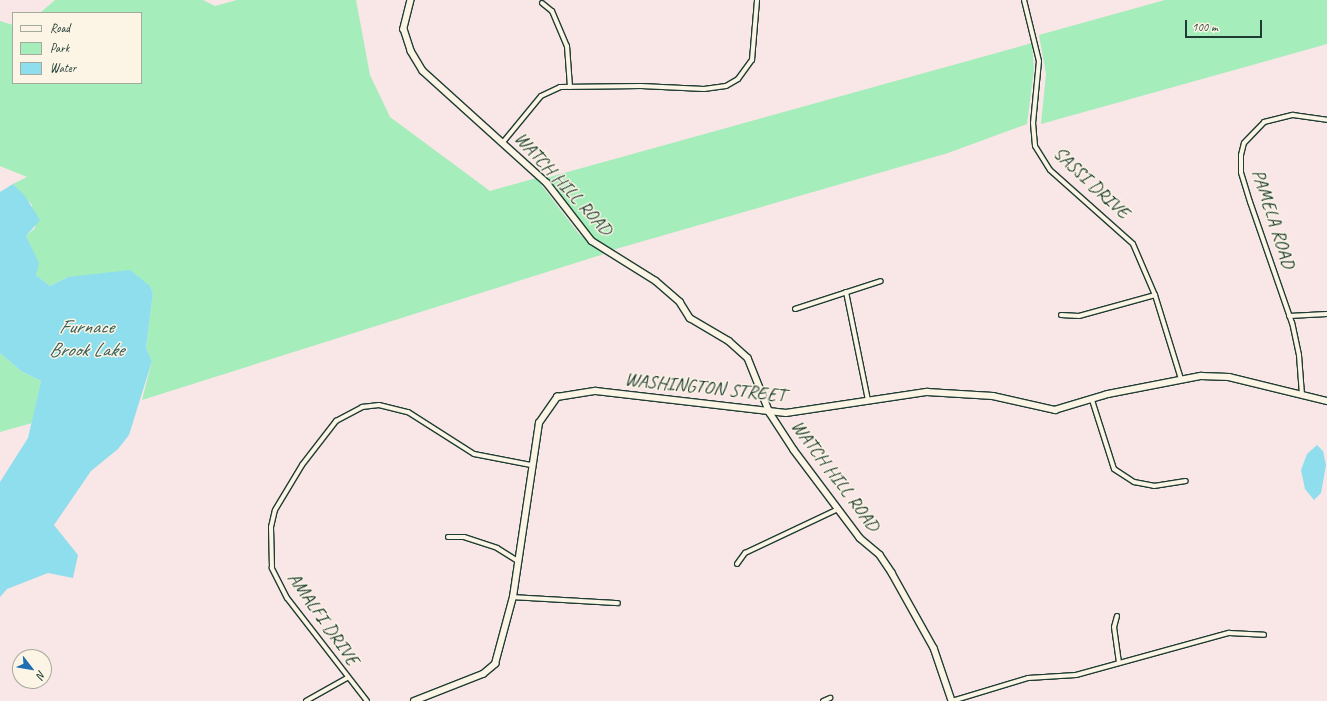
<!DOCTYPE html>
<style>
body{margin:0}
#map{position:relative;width:1327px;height:701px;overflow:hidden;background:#f9e6e6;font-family:Caveat,sans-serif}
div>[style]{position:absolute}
.green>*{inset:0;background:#a5edba}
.water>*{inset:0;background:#8fdeed}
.roads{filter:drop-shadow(1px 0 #1f3d34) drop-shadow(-1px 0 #1f3d34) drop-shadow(0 1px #1f3d34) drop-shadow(0 -1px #1f3d34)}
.minor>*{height:4px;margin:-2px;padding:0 2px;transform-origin:2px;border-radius:2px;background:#fcf5e5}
.tertiary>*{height:5.5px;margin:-2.75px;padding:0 2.75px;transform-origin:2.75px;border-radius:2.75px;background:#fcf5e5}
span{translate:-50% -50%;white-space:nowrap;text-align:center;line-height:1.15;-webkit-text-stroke:3px #fcf5e5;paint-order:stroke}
.street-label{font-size:19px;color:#1f3d34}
.water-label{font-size:20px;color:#355d59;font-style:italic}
.legend{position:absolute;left:12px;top:12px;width:130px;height:72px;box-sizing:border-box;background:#fcf5e5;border:1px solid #a4ab9e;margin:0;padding:5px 7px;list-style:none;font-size:12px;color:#1f3d34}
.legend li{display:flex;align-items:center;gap:8px;height:20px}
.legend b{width:20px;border:1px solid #a4ab9e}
.north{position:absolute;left:12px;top:649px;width:40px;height:40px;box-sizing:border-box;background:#fcf5e5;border:1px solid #a4ab9e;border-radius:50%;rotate:121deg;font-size:11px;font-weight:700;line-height:16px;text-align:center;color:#1f3d34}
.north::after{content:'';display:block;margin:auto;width:14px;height:18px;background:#1f6fb2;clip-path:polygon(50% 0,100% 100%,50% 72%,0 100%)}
.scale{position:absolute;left:1185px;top:20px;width:77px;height:18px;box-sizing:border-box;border:2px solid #1f3d34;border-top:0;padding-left:5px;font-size:12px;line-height:14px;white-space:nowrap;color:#1f3d34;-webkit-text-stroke:3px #fcf5e5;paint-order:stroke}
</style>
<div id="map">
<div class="green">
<div style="clip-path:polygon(55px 0,203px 0,215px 6px,237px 0,356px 0,370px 75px,390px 117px,490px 191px,536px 178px,579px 234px,604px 254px,142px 400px,152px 361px,146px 348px,153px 293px,150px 286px,68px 277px,50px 286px,36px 275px,38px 263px,26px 236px,35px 228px,32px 205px,13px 184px,27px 177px,0 166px,0 21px,13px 25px,13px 83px,141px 83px,141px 13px,40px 13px)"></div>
<div style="clip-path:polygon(1165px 0,1327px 0,1327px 44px,1041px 124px,1046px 74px,1039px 35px)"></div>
<div style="clip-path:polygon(1032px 43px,1034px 69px,1027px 124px,948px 153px,609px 251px,587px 232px,546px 178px)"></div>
<div style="clip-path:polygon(0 353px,21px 371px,41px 381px,32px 423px,0 432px)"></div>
</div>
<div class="water">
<div style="clip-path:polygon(13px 184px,25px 196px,40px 220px,26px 236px,39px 263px,36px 275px,50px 286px,68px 277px,130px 270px,150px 286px,153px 293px,146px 348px,152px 361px,129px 435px,118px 449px,91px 471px,54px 525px,78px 555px,73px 578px,48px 573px,7px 589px,0 597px,0 482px,28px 438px,41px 381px,21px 371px,0 353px,0 192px)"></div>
<div style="clip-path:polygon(1317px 445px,1323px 451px,1326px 465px,1321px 493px,1314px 500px,1305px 489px,1301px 470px,1307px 454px)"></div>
</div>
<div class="roads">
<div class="minor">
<div style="left:1024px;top:0;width:63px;rotate:76.2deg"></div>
<div style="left:1039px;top:61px;width:62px;rotate:95.5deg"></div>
<div style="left:1033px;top:123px;width:23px;rotate:85deg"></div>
<div style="left:1035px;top:146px;width:28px;rotate:58deg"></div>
<div style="left:1050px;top:170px;width:111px;rotate:41.7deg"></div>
<div style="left:1133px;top:244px;width:56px;rotate:66.7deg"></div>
<div style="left:1155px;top:295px;width:88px;rotate:72.8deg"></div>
<div style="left:542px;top:3px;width:13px;rotate:39deg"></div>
<div style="left:552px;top:11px;width:38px;rotate:67deg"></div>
<div style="left:567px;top:46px;width:41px;rotate:85.8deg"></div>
<div style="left:504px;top:141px;width:58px;rotate:-50.6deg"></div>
<div style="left:541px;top:96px;width:21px;rotate:-25deg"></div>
<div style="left:560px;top:87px;width:81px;rotate:-0.7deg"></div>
<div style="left:641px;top:86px;width:63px;rotate:2.7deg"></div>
<div style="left:704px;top:89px;width:22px;rotate:-8deg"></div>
<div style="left:726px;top:86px;width:14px;rotate:-30deg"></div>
<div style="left:738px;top:79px;width:24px;rotate:-54deg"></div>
<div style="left:752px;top:60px;width:60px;rotate:-85.2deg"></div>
<div style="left:846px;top:292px;width:110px;rotate:78.5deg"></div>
<div style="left:795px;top:309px;width:90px;rotate:-18deg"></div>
<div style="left:1061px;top:315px;width:18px;rotate:3deg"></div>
<div style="left:1079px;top:316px;width:79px;rotate:-15.4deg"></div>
<div style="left:1289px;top:316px;width:38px;rotate:-3deg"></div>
<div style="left:1302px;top:395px;width:40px;rotate:-94.3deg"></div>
<div style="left:1299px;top:355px;width:33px;rotate:-102deg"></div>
<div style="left:1292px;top:323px;width:128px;rotate:-109.1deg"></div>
<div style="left:1250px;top:202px;width:31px;rotate:-107deg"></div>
<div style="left:1241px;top:172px;width:17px;rotate:-90deg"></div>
<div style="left:1241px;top:155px;width:12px;rotate:-76deg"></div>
<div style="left:1244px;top:143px;width:29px;rotate:-46deg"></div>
<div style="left:1264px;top:122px;width:30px;rotate:-14deg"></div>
<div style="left:1293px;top:115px;width:34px;rotate:8deg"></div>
<div style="left:1092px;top:400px;width:72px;rotate:72.3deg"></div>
<div style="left:1114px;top:469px;width:24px;rotate:33deg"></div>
<div style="left:1134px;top:482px;width:20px;rotate:11deg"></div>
<div style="left:1154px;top:486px;width:32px;rotate:-9deg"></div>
<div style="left:448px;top:537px;width:16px"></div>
<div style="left:464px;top:537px;width:35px;rotate:18deg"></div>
<div style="left:497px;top:548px;width:25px;rotate:32deg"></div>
<div style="left:737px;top:564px;width:14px;rotate:-54deg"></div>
<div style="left:745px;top:553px;width:103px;rotate:-25.3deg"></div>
<div style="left:513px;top:597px;width:105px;rotate:3.3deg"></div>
<div style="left:1117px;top:616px;width:11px;rotate:105deg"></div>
<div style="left:1114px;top:627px;width:35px;rotate:82deg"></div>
<div style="left:306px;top:701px;width:47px;rotate:-29.3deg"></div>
<div style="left:367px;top:701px;width:130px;rotate:-127.8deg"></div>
<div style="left:287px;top:598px;width:34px;rotate:-117deg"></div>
<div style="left:272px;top:568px;width:41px;rotate:-91.4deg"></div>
<div style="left:271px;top:527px;width:17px;rotate:-77deg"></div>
<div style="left:275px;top:510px;width:52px;rotate:-59deg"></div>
<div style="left:302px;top:465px;width:56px;rotate:-52.3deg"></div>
<div style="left:336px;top:421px;width:30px;rotate:-28deg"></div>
<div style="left:362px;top:407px;width:17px;rotate:-7deg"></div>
<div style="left:379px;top:405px;width:30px;rotate:14deg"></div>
<div style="left:408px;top:412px;width:78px;rotate:32.5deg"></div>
<div style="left:474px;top:454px;width:58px;rotate:10.9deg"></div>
<div style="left:823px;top:701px;width:8px;rotate:-23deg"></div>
<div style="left:952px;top:701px;width:79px;rotate:-16.8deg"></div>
<div style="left:1028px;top:678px;width:48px;rotate:-3.6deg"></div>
<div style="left:1076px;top:675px;width:159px;rotate:-15.4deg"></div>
<div style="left:1229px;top:633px;width:35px;rotate:3deg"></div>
</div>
<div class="tertiary">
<div style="left:411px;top:0;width:30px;rotate:104deg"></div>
<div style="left:404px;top:29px;width:23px;rotate:72deg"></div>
<div style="left:411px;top:51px;width:23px;rotate:59deg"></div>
<div style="left:423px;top:71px;width:167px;rotate:42.1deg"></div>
<div style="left:547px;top:183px;width:73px;rotate:52.2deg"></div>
<div style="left:592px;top:241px;width:75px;rotate:32deg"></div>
<div style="left:656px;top:281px;width:32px;rotate:41deg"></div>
<div style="left:680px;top:302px;width:19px;rotate:58deg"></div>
<div style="left:690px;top:318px;width:45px;rotate:30.5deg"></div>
<div style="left:729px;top:341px;width:25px;rotate:42deg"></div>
<div style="left:748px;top:358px;width:59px;rotate:68.2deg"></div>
<div style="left:770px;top:413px;width:44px;rotate:57deg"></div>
<div style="left:794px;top:450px;width:110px;rotate:53.1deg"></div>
<div style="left:860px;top:538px;width:26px;rotate:40deg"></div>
<div style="left:880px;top:555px;width:22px;rotate:56deg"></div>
<div style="left:892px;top:573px;width:86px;rotate:60.8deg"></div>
<div style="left:934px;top:648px;width:56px;rotate:71.2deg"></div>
<div style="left:414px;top:701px;width:74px;rotate:-21.4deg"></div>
<div style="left:483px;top:674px;width:16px;rotate:-40deg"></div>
<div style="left:495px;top:664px;width:69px;rotate:-75deg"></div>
<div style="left:513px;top:597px;width:176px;rotate:-81.5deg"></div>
<div style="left:539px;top:423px;width:32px;rotate:-55deg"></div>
<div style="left:557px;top:397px;width:39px;rotate:-9deg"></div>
<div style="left:596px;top:391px;width:191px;rotate:6.6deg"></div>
<div style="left:786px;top:413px;width:143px;rotate:-8.5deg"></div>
<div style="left:927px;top:392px;width:66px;rotate:3.5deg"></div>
<div style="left:993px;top:396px;width:64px;rotate:12.7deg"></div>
<div style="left:1055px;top:410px;width:55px;rotate:-16.8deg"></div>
<div style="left:1108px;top:394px;width:95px;rotate:-11deg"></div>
<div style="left:1201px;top:376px;width:28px;rotate:2deg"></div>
<div style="left:1229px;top:377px;width:101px;rotate:13.8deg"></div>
</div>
</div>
<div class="street-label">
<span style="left:1091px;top:183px;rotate:43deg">SASSI DRIVE</span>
<span style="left:563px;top:184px;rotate:47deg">WATCH HILL ROAD</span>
<span style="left:1273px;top:219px;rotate:72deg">PAMELA ROAD</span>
<span style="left:705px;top:388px;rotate:6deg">WASHINGTON STREET</span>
<span style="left:835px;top:476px;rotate:53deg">WATCH HILL ROAD</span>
<span style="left:323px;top:619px;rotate:55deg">AMALFI DRIVE</span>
</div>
<div class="water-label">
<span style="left:86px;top:338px">Furnace<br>Brook Lake</span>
</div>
<ul class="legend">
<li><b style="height:5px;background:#fcf5e5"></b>Road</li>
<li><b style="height:11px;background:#a5edba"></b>Park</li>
<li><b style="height:11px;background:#8fdeed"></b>Water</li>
</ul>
<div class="north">N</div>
<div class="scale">100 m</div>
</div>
